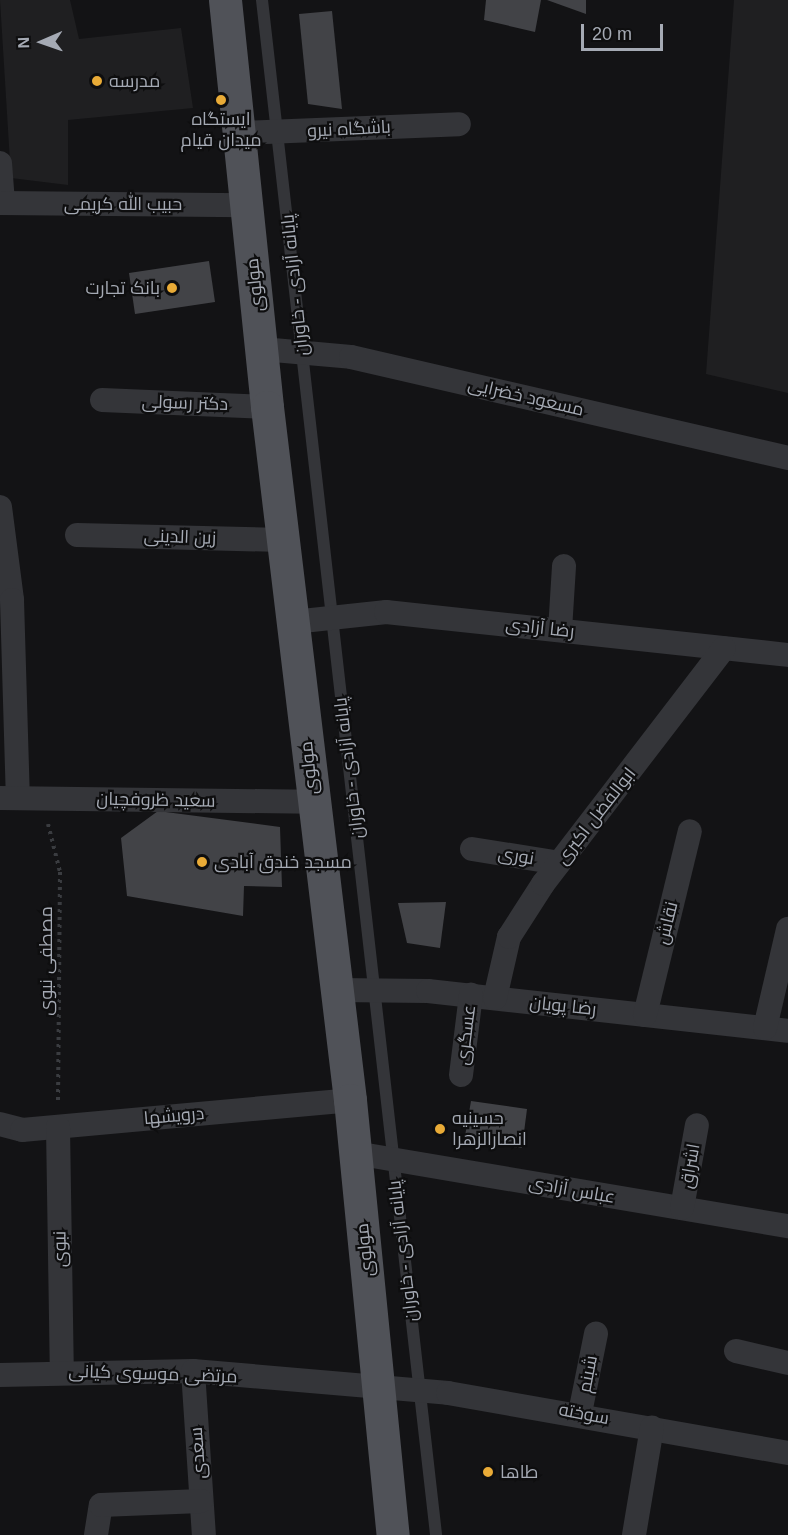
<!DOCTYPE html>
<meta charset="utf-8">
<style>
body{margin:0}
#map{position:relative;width:788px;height:1535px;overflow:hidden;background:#131315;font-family:Arial,Cairo,sans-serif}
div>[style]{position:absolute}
.built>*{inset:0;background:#1f1f21}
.building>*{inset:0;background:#424347}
.path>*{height:4px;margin-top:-2px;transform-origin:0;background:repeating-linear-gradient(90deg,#3a3c40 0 3px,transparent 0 7.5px)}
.lane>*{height:12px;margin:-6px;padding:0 6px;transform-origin:6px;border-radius:6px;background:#343539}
.street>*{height:24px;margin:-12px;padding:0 12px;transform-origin:12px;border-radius:12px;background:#343539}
.primary>*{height:33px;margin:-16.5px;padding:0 16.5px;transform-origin:16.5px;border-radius:16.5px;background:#505258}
.dots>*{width:16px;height:16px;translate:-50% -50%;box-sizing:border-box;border:3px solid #0e0e0f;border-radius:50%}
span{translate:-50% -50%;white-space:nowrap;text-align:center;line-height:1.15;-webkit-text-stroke:4.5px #0e0e0f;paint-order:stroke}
.poi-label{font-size:18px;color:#a5aab4}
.left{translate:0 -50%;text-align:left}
.right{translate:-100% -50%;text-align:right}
.street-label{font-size:18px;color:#a5aab4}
.north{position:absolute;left:12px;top:12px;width:60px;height:60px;-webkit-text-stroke:4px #0e0e0f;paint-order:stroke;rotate:268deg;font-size:16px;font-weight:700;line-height:24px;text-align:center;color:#a5aab4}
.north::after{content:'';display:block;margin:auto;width:21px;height:27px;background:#a5aab4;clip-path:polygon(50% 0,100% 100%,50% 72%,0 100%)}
.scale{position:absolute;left:581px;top:24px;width:82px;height:27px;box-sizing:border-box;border:3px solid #a5aab4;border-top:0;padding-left:8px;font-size:18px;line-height:21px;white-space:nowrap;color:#a5aab4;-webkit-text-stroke:4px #0e0e0f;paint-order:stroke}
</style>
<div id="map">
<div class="built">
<div style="clip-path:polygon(0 0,70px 0,79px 39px,181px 28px,193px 108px,68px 120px,68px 185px,11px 178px)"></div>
<div style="clip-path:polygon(734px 0,788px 0,788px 393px,706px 374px)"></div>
</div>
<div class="building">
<div style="clip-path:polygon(486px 0,541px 0,535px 32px,484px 20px)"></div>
<div style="clip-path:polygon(547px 0,586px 0,586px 14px)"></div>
<div style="clip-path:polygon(332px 11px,342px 109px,308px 104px,299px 14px)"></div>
<div style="clip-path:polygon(209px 261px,215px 302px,135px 314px,129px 273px)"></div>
<div style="clip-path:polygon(158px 811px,280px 827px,282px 887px,244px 886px,243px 916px,127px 896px,121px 838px)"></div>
<div style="clip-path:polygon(446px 902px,440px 948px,407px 943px,398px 903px)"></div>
<div style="clip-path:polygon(471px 1101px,527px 1109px,522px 1148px,464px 1142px)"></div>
</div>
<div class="path">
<div style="left:48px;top:824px;width:49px;rotate:76deg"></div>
<div style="left:60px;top:872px;width:230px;rotate:90.5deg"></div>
</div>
<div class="lane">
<div style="left:262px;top:0;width:1545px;rotate:83.53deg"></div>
</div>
<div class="street">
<div style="left:239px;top:133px;width:220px;rotate:-2.3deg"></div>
<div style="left:0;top:163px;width:40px;rotate:85.7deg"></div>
<div style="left:0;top:203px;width:247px;rotate:0.5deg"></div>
<div style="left:262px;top:349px;width:89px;rotate:5.1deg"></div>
<div style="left:351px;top:357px;width:449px;rotate:13deg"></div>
<div style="left:102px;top:400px;width:165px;rotate:2.4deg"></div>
<div style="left:0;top:507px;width:94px;rotate:82.6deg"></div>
<div style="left:12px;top:600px;width:198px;rotate:88.3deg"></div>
<div style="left:77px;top:535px;width:206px;rotate:1.4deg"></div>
<div style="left:293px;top:622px;width:94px;rotate:-6.1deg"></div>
<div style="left:386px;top:612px;width:404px;rotate:6.1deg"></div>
<div style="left:560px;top:630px;width:64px;rotate:-86.4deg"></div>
<div style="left:0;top:798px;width:312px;rotate:0.7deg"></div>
<div style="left:472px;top:849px;width:88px;rotate:9.1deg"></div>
<div style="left:337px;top:990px;width:91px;rotate:0.6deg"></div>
<div style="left:428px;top:991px;width:362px;rotate:6.3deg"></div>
<div style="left:495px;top:998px;width:63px;rotate:-77.1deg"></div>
<div style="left:509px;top:937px;width:63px;rotate:-57.3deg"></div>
<div style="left:543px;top:884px;width:297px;rotate:-52.5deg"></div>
<div style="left:645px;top:1015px;width:189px;rotate:-76.3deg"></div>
<div style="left:765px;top:1028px;width:102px;rotate:-76.9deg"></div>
<div style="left:461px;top:1075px;width:81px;rotate:-82.9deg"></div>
<div style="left:0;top:1124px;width:23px;rotate:15deg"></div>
<div style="left:22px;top:1130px;width:329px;rotate:-5.2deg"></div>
<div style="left:58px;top:1127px;width:244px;rotate:89.1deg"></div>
<div style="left:355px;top:1153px;width:439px;rotate:9.6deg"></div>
<div style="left:682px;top:1208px;width:84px;rotate:-79.8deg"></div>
<div style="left:736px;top:1351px;width:53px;rotate:13deg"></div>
<div style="left:193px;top:1371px;width:164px;rotate:86.2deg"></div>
<div style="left:0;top:1375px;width:193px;rotate:-1.2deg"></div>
<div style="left:193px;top:1371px;width:256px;rotate:4.9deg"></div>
<div style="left:448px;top:1393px;width:345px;rotate:10deg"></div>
<div style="left:580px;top:1413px;width:81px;rotate:-78.6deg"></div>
<div style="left:96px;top:1535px;width:30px;rotate:-81deg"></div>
<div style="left:101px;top:1505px;width:100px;rotate:-2.3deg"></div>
<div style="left:634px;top:1535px;width:109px;rotate:-80.5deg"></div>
</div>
<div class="primary">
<div style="left:225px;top:0;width:409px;rotate:84.1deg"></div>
<div style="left:267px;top:407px;width:698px;rotate:83.17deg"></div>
<div style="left:350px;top:1100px;width:437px;rotate:84.4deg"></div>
</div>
<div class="dots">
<div style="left:97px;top:81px;background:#e9ab37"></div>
<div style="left:221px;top:100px;background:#e9ab37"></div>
<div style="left:172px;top:288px;background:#e9ab37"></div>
<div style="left:202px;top:862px;background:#e9ab37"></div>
<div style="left:440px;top:1129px;background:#e9ab37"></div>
<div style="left:488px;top:1472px;background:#e9ab37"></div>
</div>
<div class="poi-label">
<span class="left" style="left:109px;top:81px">مدرسه</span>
<span style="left:221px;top:130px">ایستگاه<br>میدان قیام</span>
<span class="right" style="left:160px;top:288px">بانک تجارت</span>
<span class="left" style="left:214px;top:862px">مسجد خندق آبادی</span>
<span class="left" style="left:452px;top:1129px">حسینیه<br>انصارالزهرا</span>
<span class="left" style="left:500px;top:1472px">طاها</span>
</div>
<div class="street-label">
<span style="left:349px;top:129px;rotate:-3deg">باشگاه نیرو</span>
<span style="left:123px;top:204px">حبیب الله کریمی</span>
<span style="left:255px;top:285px;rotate:-96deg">مولوی</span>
<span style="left:295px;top:285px;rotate:-96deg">پایانه آزادی - خاوران</span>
<span style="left:526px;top:397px;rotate:13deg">مسعود خضرایی</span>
<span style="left:185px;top:403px;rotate:2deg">دکتر رسولی</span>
<span style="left:180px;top:537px;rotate:2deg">زین الدینی</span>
<span style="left:540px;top:628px;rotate:6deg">رضا آزادی</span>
<span style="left:309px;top:768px;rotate:-96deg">مولوی</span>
<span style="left:349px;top:768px;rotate:-97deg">پایانه آزادی - خاوران</span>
<span style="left:156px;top:800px;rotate:1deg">سعید ظروفچیان</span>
<span style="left:596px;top:816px;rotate:-52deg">ابوالفضل اکبری</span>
<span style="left:516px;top:856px;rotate:9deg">نوری</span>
<span style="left:667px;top:923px;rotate:-76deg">نقاش</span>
<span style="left:46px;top:961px;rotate:-90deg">مصطفی نبوی</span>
<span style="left:563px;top:1006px;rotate:6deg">رضا پویان</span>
<span style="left:466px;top:1035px;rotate:-83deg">عسگری</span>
<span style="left:174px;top:1116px;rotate:-5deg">درویشها</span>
<span style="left:690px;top:1166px;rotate:-80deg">اشراق</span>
<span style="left:572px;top:1190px;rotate:10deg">عباس آزادی</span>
<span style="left:60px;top:1249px;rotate:-91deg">نبوی</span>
<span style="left:365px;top:1250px;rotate:-96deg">مولوی</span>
<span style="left:403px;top:1251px;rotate:-97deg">پایانه آزادی - خاوران</span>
<span style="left:153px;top:1374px;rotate:2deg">مرتضی موسوی کیانی</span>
<span style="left:588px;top:1374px;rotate:-79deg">شبنم</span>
<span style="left:584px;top:1414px;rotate:11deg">سوخته</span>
<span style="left:198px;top:1453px;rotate:-94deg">سعدی</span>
</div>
<div class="north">N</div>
<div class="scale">20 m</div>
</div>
